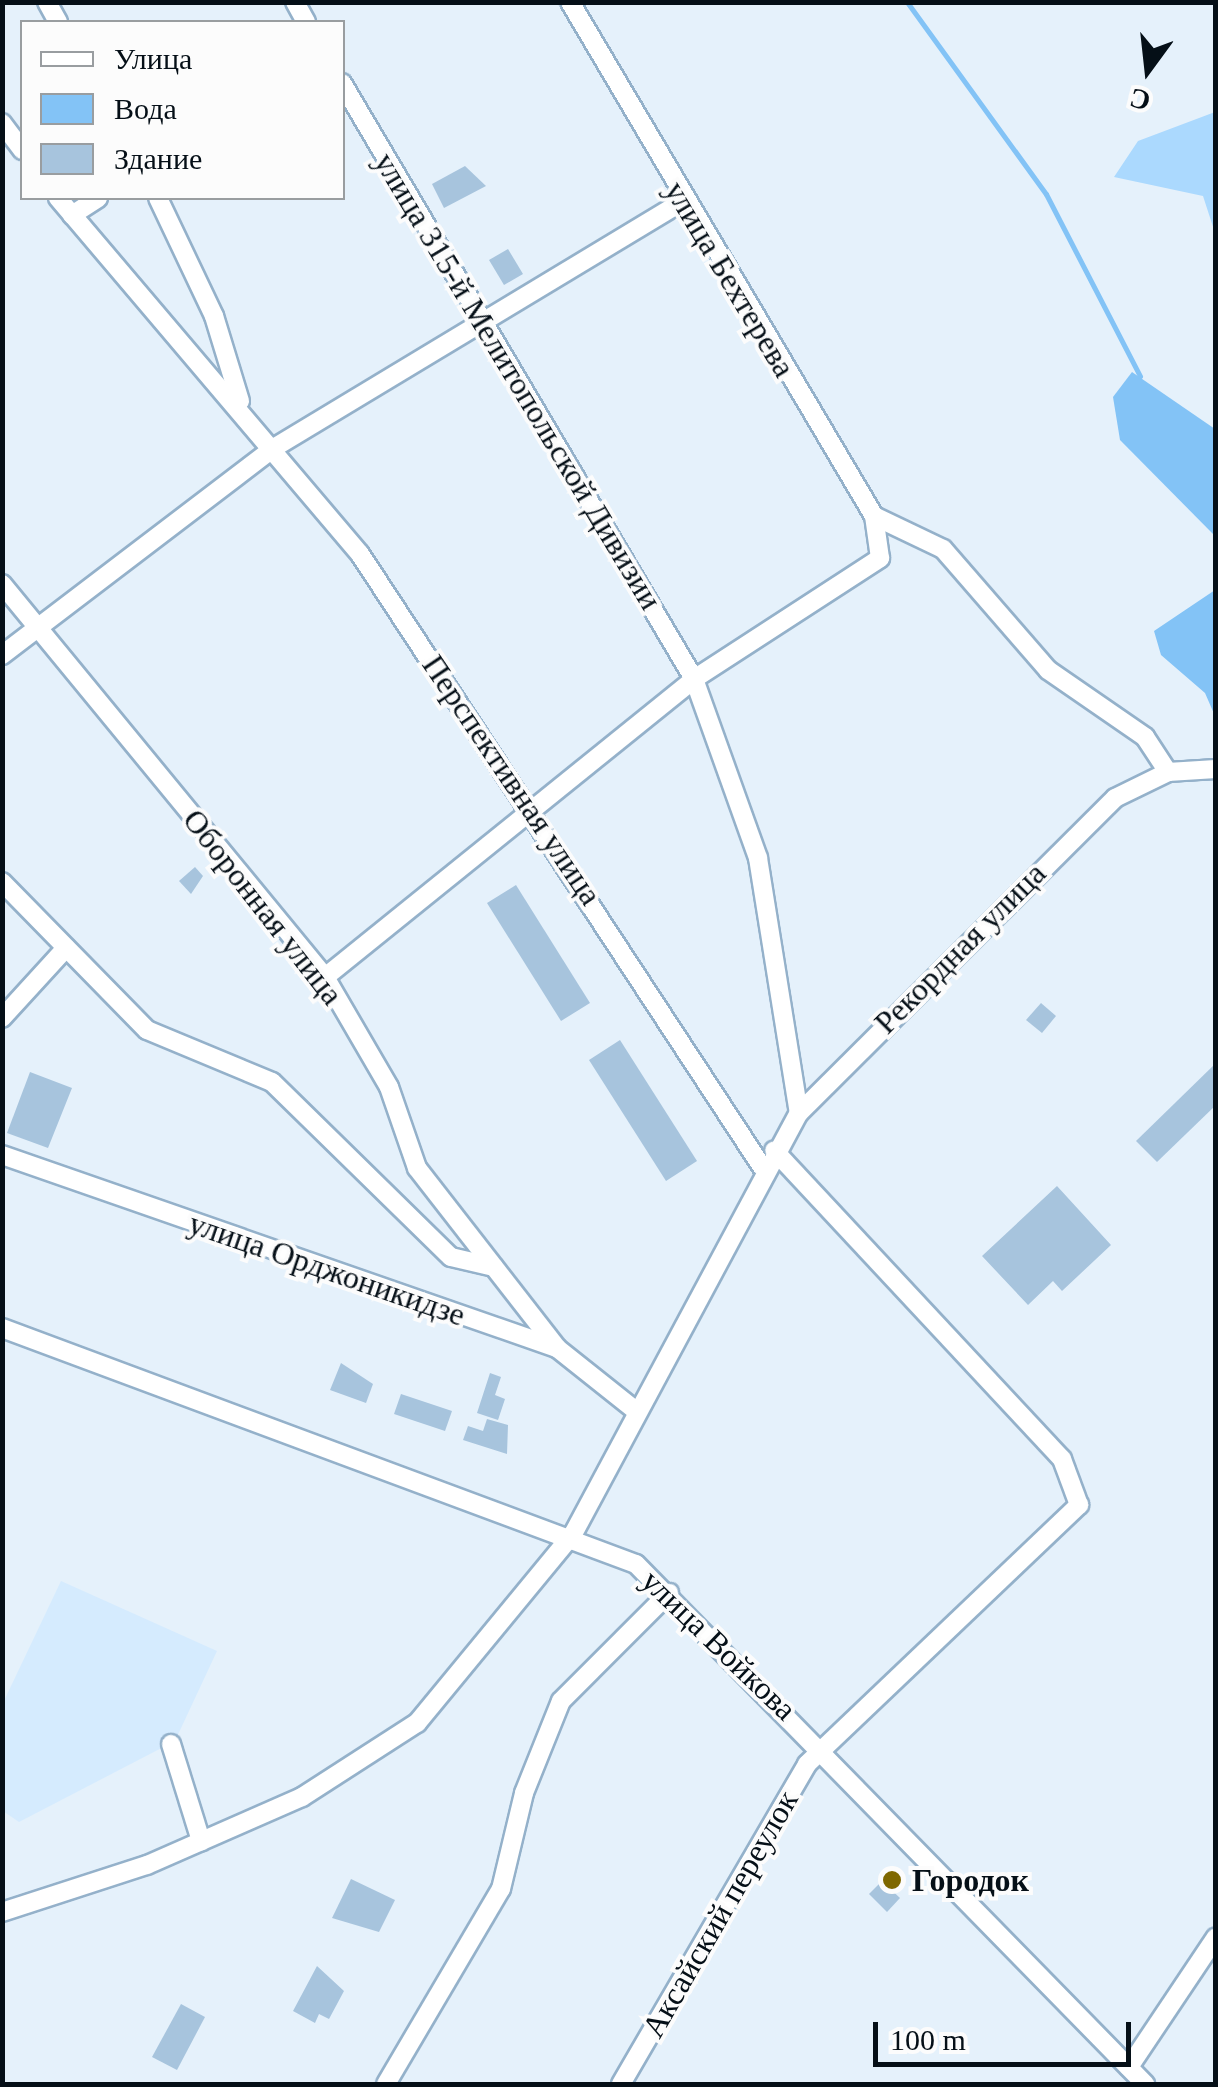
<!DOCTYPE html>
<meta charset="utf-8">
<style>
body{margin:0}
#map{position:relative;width:1218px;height:2087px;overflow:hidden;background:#e5f1fb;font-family:Georgia,serif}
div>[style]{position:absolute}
.built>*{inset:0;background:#d5ebfe}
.green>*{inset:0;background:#abd9fe}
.water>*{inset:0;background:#83c3f6}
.stream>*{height:5px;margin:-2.5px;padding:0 2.5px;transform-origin:2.5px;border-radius:2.5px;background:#83c3f6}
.building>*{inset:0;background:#a7c4dd}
.roads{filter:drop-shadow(2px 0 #94b1ca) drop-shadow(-2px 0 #94b1ca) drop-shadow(0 2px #94b1ca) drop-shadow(0 -2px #94b1ca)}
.minor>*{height:18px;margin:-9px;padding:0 9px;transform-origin:9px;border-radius:9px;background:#fff}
.dots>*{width:28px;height:28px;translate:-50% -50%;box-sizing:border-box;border:5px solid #fcfcfc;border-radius:50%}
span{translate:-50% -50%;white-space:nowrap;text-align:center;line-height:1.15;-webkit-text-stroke:8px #fcfcfc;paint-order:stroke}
.street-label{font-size:32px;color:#050f17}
.poi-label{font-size:32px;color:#050f17;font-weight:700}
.left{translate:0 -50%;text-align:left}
.frame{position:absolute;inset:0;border:5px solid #050f17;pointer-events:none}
.legend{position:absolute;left:20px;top:20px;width:325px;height:180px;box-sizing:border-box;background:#fcfcfc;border:2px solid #999da0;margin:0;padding:12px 18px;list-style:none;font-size:30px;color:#050f17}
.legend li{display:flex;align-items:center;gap:20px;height:50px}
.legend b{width:50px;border:2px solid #999da0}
.north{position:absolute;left:1098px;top:20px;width:100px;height:100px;-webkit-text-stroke:8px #fcfcfc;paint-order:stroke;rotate:195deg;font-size:28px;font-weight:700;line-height:40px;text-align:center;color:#050f17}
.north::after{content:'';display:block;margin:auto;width:35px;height:45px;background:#050f17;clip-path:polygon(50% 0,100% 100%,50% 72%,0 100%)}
.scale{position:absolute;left:873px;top:2022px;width:258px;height:45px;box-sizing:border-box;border:5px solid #050f17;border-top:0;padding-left:12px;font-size:30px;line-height:35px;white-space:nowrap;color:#050f17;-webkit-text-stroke:8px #fcfcfc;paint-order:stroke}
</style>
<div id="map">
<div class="built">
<div style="clip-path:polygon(61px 1581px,217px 1651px,175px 1741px,19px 1822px,3px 1811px,2px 1705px)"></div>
</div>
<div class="green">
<div style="clip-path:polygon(1215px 112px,1216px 112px,1215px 233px,1203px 196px,1114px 177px,1138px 141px)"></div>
</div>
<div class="water">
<div style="clip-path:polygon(1132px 372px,1215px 429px,1215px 536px,1120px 440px,1113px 397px)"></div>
<div style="clip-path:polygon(1215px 590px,1216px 590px,1215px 716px,1205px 693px,1161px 655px,1154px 631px)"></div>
</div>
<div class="stream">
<div style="left:907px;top:2px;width:237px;rotate:54.1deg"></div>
<div style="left:1046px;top:194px;width:205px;rotate:62.7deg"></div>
</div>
<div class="building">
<div style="clip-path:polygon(465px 166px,486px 186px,444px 208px,432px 184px)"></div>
<div style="clip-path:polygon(508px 249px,523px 274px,504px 285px,489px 260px)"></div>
<div style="clip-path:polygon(195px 867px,203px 876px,191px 894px,179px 881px)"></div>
<div style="clip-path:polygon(516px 885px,590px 1003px,561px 1021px,487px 903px)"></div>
<div style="clip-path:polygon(1041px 1003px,1056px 1016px,1042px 1033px,1026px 1020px)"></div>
<div style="clip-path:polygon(620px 1040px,697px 1161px,666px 1181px,589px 1060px)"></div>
<div style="clip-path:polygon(1216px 1063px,1216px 1105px,1157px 1162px,1136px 1141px)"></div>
<div style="clip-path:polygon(30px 1072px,72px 1088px,48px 1148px,7px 1133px)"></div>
<div style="clip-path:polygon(1057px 1186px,1111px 1245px,1062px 1291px,1053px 1281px,1028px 1305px,982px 1256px)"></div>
<div style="clip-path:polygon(341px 1363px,373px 1384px,366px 1403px,330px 1390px)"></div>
<div style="clip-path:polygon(490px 1373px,501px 1377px,495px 1395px,505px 1399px,498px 1420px,477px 1413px)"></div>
<div style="clip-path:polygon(401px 1394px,452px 1411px,445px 1431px,394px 1414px)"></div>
<div style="clip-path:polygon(487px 1419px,508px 1425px,507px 1454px,463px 1440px,468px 1426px,483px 1431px)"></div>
<div style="clip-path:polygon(351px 1879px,395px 1900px,379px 1932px,332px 1918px)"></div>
<div style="clip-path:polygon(882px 1881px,900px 1898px,887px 1912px,869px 1894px)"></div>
<div style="clip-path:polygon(317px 1966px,344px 1991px,329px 2019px,319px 2014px,315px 2023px,293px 2011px)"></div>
<div style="clip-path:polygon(181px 2004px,205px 2017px,177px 2070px,152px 2057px)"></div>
</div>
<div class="roads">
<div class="minor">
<div style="left:47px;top:2px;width:23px;rotate:61deg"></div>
<div style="left:295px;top:2px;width:23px;rotate:61deg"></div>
<div style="left:342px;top:83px;width:692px;rotate:59.43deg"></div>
<div style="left:694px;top:679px;width:190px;rotate:70.3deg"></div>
<div style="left:758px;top:858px;width:258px;rotate:80.9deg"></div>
<div style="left:2px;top:123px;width:34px;rotate:53deg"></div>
<div style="left:58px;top:198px;width:467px;rotate:49.7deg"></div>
<div style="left:360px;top:554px;width:733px;rotate:56.74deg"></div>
<div style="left:158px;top:198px;width:131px;rotate:64.6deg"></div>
<div style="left:214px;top:316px;width:89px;rotate:73deg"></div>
<div style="left:72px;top:215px;width:31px;rotate:-33deg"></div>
<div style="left:874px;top:516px;width:76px;rotate:25.6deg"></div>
<div style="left:943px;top:549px;width:160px;rotate:49deg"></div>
<div style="left:1048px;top:670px;width:118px;rotate:34.6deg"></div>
<div style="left:1145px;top:737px;width:42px;rotate:56.7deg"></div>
<div style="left:2px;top:584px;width:509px;rotate:50.58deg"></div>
<div style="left:325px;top:977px;width:127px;rotate:59.8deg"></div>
<div style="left:389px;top:1087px;width:86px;rotate:70.9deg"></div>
<div style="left:417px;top:1168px;width:228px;rotate:52.1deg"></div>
<div style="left:2px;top:655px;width:340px;rotate:-37.3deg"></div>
<div style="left:272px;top:449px;width:479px;rotate:-31.1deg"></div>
<div style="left:2px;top:882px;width:207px;rotate:45.6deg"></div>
<div style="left:147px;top:1030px;width:135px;rotate:22.6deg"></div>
<div style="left:272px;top:1082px;width:250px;rotate:44.4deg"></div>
<div style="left:451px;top:1257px;width:44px;rotate:13.1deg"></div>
<div style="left:325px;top:977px;width:474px;rotate:-38.9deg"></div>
<div style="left:694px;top:679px;width:222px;rotate:-33deg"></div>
<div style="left:880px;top:558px;width:42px;rotate:-98.1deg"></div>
<div style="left:874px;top:516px;width:597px;rotate:-120.6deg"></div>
<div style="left:2px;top:1018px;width:95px;rotate:-47.6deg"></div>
<div style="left:2px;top:1155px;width:588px;rotate:19.18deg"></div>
<div style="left:557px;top:1348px;width:100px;rotate:38.5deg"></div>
<div style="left:2px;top:1328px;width:676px;rotate:20.42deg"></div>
<div style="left:636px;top:1564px;width:728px;rotate:45.61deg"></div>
<div style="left:171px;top:1744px;width:102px;rotate:72.8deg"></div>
<div style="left:2px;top:1912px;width:152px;rotate:-18deg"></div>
<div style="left:147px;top:1865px;width:169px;rotate:-23.7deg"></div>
<div style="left:302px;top:1797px;width:137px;rotate:-32.8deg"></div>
<div style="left:417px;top:1723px;width:245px;rotate:-50.5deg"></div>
<div style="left:573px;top:1534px;width:478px;rotate:-61.8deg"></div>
<div style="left:799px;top:1113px;width:446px;rotate:-44.9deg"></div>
<div style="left:1115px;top:798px;width:59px;rotate:-26.1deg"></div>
<div style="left:1168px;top:772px;width:48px;rotate:-3.6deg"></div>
<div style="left:1129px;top:2067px;width:156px;rotate:-56.2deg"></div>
<div style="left:386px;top:2084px;width:226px;rotate:-59.5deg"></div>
<div style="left:501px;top:1889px;width:99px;rotate:-76.5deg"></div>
<div style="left:524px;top:1793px;width:99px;rotate:-68.1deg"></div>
<div style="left:561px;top:1701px;width:153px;rotate:-45deg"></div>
<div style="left:621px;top:2084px;width:370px;rotate:-59.8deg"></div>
<div style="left:807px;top:1764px;width:376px;rotate:-43.6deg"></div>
<div style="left:1079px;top:1505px;width:49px;rotate:-110.3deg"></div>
<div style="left:1062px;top:1459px;width:422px;rotate:-133deg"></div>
</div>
</div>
<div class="dots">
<div style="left:892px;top:1880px;background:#7f6800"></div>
</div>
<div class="street-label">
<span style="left:730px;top:279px;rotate:59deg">улица Бехтерева</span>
<span style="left:518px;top:381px;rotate:59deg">улица 315-й Мелитопольской Дивизии</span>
<span style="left:512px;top:780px;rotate:56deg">Перспективная улица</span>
<span style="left:263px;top:907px;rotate:52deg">Оборонная улица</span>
<span style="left:960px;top:948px;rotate:-45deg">Рекордная улица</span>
<span style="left:327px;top:1269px;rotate:19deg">улица Орджоникидзе</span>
<span style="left:719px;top:1645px;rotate:44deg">улица Войкова</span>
<span style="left:720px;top:1914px;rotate:-60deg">Аксайский переулок</span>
</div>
<div class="poi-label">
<span class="left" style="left:912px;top:1880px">Городок</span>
</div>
<div class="frame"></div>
<ul class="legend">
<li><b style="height:12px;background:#fff"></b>Улица</li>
<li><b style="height:28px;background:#83c3f6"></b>Вода</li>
<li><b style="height:28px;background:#a7c4dd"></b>Здание</li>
</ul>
<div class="north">С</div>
<div class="scale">100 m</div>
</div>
